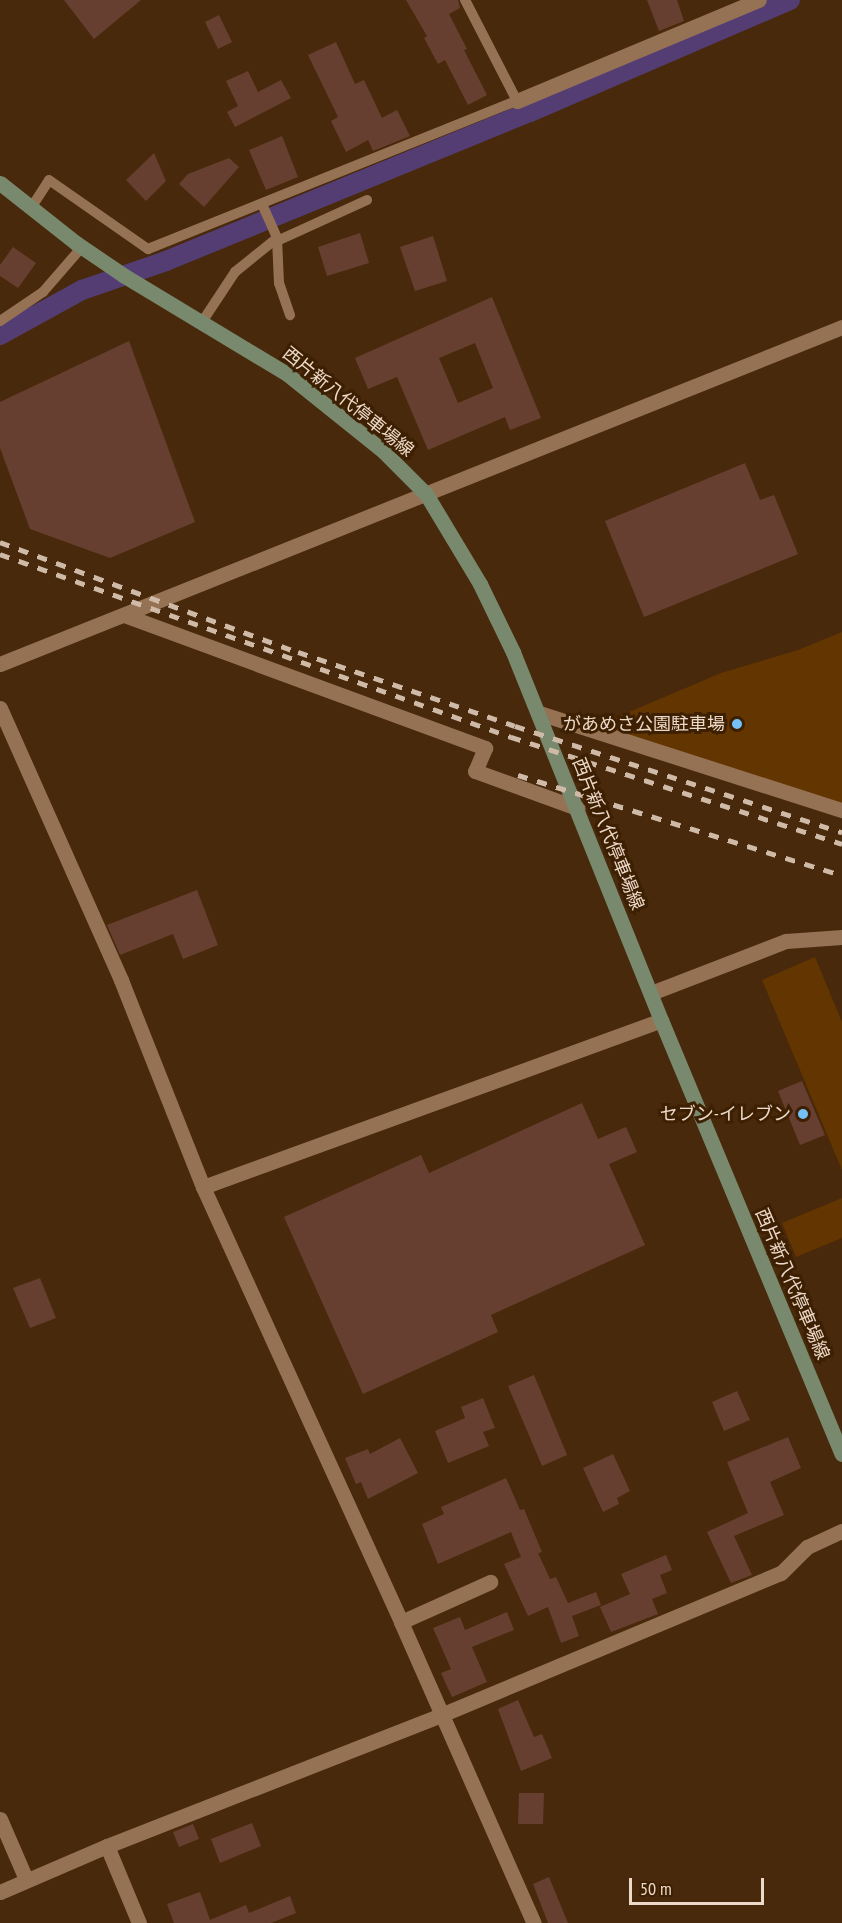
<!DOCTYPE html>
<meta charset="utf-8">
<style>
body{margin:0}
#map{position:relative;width:842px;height:1923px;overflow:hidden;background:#48290b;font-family:"PT Sans Narrow","Noto Sans JP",sans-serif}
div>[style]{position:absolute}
.green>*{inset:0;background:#633500}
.canal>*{height:20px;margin:-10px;padding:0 10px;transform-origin:10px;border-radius:10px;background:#533d73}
.building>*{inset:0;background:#673f30}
.service>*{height:10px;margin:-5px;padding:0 5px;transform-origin:5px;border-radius:5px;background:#967254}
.minor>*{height:15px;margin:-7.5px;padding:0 7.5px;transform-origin:7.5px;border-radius:7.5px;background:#967254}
.tertiary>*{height:15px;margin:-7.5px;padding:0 7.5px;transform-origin:7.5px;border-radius:7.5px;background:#967254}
.secondary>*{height:15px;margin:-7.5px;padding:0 7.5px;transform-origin:7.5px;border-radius:7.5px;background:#78896e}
.rail>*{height:4.5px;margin-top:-2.25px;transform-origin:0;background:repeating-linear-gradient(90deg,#cfb9a7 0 10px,transparent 0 20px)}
.dots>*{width:16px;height:16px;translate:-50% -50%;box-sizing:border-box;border:3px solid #3d1f01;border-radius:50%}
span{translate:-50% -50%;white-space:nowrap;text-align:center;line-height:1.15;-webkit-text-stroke:6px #3d1f01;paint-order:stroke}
.street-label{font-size:18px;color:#edd9c9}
.poi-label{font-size:18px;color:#edd9c9}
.right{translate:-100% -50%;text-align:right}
.scale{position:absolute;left:629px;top:1878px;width:135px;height:27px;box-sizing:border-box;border:3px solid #edd9c9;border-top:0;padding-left:8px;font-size:18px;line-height:21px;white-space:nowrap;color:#edd9c9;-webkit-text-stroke:4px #3d1f01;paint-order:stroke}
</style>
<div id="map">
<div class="green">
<div style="clip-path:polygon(842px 632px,842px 808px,596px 726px,721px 673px,798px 650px)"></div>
<div style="clip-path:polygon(815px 957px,842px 1022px,842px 1170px,762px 980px)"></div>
<div style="clip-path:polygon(842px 1198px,842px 1238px,796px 1257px,782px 1223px)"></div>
</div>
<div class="canal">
<div style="left:0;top:335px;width:94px;rotate:-28.8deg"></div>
<div style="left:82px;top:290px;width:89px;rotate:-19deg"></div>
<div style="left:166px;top:261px;width:393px;rotate:-22.3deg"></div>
<div style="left:530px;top:112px;width:283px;rotate:-23.3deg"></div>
</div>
<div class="building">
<div style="clip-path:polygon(64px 0,141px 0,94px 39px)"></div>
<div style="clip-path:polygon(406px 0,458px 0,460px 8px,449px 14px,467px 49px,464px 50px,487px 95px,468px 105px,445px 60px,438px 64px,424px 38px,427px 36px)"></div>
<div style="clip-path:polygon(647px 0,677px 0,684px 21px,659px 31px)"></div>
<div style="clip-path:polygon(219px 15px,232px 42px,218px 49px,205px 22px)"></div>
<div style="clip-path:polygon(336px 42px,355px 84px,364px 80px,382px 118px,397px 110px,410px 136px,373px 151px,368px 140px,346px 152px,331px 121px,338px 117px,308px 55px)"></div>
<div style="clip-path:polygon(248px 71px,258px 92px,281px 80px,291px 98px,235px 127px,227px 112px,238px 106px,226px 81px)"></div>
<div style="clip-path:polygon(282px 136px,298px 177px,266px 190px,249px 150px)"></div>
<div style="clip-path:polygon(154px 153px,166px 181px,146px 201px,126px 180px)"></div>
<div style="clip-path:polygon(229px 158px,239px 167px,204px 207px,179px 184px,188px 174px)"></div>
<div style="clip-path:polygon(360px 233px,369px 263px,327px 276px,318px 247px)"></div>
<div style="clip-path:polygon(433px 236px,447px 281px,415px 291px,400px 247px)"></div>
<div style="clip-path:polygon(13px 247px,36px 263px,18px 288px,0 276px,0 265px)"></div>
<div style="clip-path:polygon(evenodd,492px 297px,541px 418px,510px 430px,505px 417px,428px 450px,397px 377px,368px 389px,355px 358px,492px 297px,475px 343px,493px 388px,458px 403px,439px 358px,475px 343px)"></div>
<div style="clip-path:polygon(129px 341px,195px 522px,110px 558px,30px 529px,0 448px,0 402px)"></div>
<div style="clip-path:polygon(745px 463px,760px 500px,774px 495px,798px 554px,644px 617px,605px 521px)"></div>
<div style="clip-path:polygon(197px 890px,218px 945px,183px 959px,173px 934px,120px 955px,107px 925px)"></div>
<div style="clip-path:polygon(802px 1081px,825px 1135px,800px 1145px,778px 1091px)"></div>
<div style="clip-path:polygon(582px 1103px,598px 1139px,626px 1127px,637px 1152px,609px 1164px,645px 1245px,491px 1315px,498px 1332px,363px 1394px,284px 1217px,421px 1155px,429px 1173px)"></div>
<div style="clip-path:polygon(40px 1278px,56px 1318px,30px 1328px,13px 1288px)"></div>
<div style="clip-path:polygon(534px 1375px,567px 1455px,542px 1466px,508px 1386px)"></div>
<div style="clip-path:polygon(737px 1391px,750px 1420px,724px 1431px,712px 1402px)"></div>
<div style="clip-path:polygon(483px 1398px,495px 1428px,483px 1432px,489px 1446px,448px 1463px,435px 1431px,465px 1418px,461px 1407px)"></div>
<div style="clip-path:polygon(788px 1437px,801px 1468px,770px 1482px,784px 1515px,734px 1536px,752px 1575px,731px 1583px,707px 1532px,748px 1513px,727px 1462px)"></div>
<div style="clip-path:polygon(400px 1438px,418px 1473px,368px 1499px,361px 1482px,356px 1484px,345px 1458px,368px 1449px,370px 1454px)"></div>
<div style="clip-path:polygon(613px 1454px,630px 1491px,617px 1498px,619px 1504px,603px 1512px,583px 1468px)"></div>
<div style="clip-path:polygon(506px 1478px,520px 1510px,524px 1509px,542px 1552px,538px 1553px,550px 1579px,556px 1577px,568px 1603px,596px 1592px,601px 1605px,572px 1616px,579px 1636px,561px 1643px,548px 1607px,528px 1616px,504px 1564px,521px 1557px,511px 1532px,438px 1564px,422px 1524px,444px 1514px,441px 1507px)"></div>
<div style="clip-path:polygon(666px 1555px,672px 1570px,660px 1575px,667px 1593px,652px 1599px,658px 1614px,611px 1632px,600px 1607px,630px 1594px,621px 1574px)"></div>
<div style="clip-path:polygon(507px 1612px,514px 1630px,472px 1647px,487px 1682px,452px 1697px,441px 1673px,451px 1669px,433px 1628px,460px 1617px,465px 1630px)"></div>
<div style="clip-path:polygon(518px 1700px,534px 1737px,542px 1734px,552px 1758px,521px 1771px,498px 1709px)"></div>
<div style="clip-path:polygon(519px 1793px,544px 1793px,543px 1824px,518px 1824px)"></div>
<div style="clip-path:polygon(252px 1823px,261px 1846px,220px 1863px,211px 1839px)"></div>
<div style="clip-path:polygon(193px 1824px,199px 1839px,179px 1847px,173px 1832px)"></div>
<div style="clip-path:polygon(549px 1877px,568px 1923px,548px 1923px,533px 1884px)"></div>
<div style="clip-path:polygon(200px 1892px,210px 1920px,246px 1905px,249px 1913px,290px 1896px,296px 1913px,271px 1923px,174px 1923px,167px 1904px)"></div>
</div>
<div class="service">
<div style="left:262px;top:204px;width:37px;rotate:66deg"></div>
<div style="left:31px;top:208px;width:33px;rotate:-57deg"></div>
<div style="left:49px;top:180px;width:121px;rotate:34.9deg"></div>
<div style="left:148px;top:249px;width:398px;rotate:-21.9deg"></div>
<div style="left:517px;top:101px;width:114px;rotate:-117.2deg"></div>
<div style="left:277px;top:241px;width:99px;rotate:-24.5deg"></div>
<div style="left:0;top:321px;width:52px;rotate:-34deg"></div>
<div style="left:43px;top:292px;width:60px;rotate:-49.1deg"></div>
<div style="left:202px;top:322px;width:60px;rotate:-56.6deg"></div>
<div style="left:235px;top:272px;width:54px;rotate:-39deg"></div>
<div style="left:277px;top:238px;width:45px;rotate:87.5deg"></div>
<div style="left:279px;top:283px;width:34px;rotate:71deg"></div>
</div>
<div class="minor">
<div style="left:517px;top:101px;width:262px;rotate:-22.7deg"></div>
<div style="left:124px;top:615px;width:385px;rotate:20.2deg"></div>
<div style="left:485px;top:748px;width:25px;rotate:113deg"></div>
<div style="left:475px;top:771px;width:109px;rotate:19.9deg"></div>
<div style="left:0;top:708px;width:298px;rotate:66deg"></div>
<div style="left:121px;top:980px;width:223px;rotate:68.4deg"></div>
<div style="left:203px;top:1187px;width:478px;rotate:65.5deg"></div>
<div style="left:401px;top:1622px;width:329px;rotate:66.2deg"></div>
<div style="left:539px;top:713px;width:318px;rotate:17.8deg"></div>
<div style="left:203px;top:1187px;width:487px;rotate:-20deg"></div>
<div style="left:401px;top:1622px;width:98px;rotate:-24.2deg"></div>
<div style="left:0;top:1819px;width:65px;rotate:66.6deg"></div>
<div style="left:107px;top:1846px;width:83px;rotate:67.4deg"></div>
<div style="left:0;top:1892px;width:116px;rotate:-23.3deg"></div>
<div style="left:107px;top:1846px;width:359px;rotate:-21.4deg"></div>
<div style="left:441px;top:1715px;width:368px;rotate:-22.7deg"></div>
<div style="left:781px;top:1573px;width:37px;rotate:-45deg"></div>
<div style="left:807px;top:1547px;width:38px;rotate:-25deg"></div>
</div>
<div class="tertiary">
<div style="left:0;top:664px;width:907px;rotate:-21.81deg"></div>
<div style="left:651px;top:993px;width:145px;rotate:-21.1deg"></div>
<div style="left:786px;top:941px;width:56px;rotate:-4.1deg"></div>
</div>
<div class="secondary">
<div style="left:0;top:183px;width:97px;rotate:38.3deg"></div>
<div style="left:76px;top:243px;width:57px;rotate:34.2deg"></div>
<div style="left:123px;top:275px;width:192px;rotate:31.1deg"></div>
<div style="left:287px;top:374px;width:123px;rotate:38.7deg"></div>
<div style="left:383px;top:451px;width:61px;rotate:45deg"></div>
<div style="left:426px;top:494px;width:105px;rotate:59deg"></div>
<div style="left:480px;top:584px;width:76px;rotate:64.1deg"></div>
<div style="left:513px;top:652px;width:397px;rotate:68.1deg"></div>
<div style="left:661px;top:1020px;width:470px;rotate:67.4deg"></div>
</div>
<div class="rail">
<div style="left:0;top:542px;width:318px;rotate:20.3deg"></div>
<div style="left:298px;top:652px;width:229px;rotate:18.8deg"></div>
<div style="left:515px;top:726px;width:344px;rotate:18deg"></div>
<div style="left:0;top:554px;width:543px;rotate:19.7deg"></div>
<div style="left:511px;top:737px;width:348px;rotate:17.9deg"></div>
<div style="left:518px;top:775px;width:339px;rotate:17.2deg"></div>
</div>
<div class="dots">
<div style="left:737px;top:724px;background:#75c0f6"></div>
<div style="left:803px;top:1114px;background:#75c0f6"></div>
</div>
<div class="street-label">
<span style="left:348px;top:402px;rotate:39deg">西片新八代停車場線</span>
<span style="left:608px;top:834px;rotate:68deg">西片新八代停車場線</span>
<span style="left:792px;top:1284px;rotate:67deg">西片新八代停車場線</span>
</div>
<div class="poi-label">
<span class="right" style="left:725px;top:724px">があめさ公園駐車場</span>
<span class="right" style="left:791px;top:1114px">セブン-イレブン</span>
</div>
<div class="scale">50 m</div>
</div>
